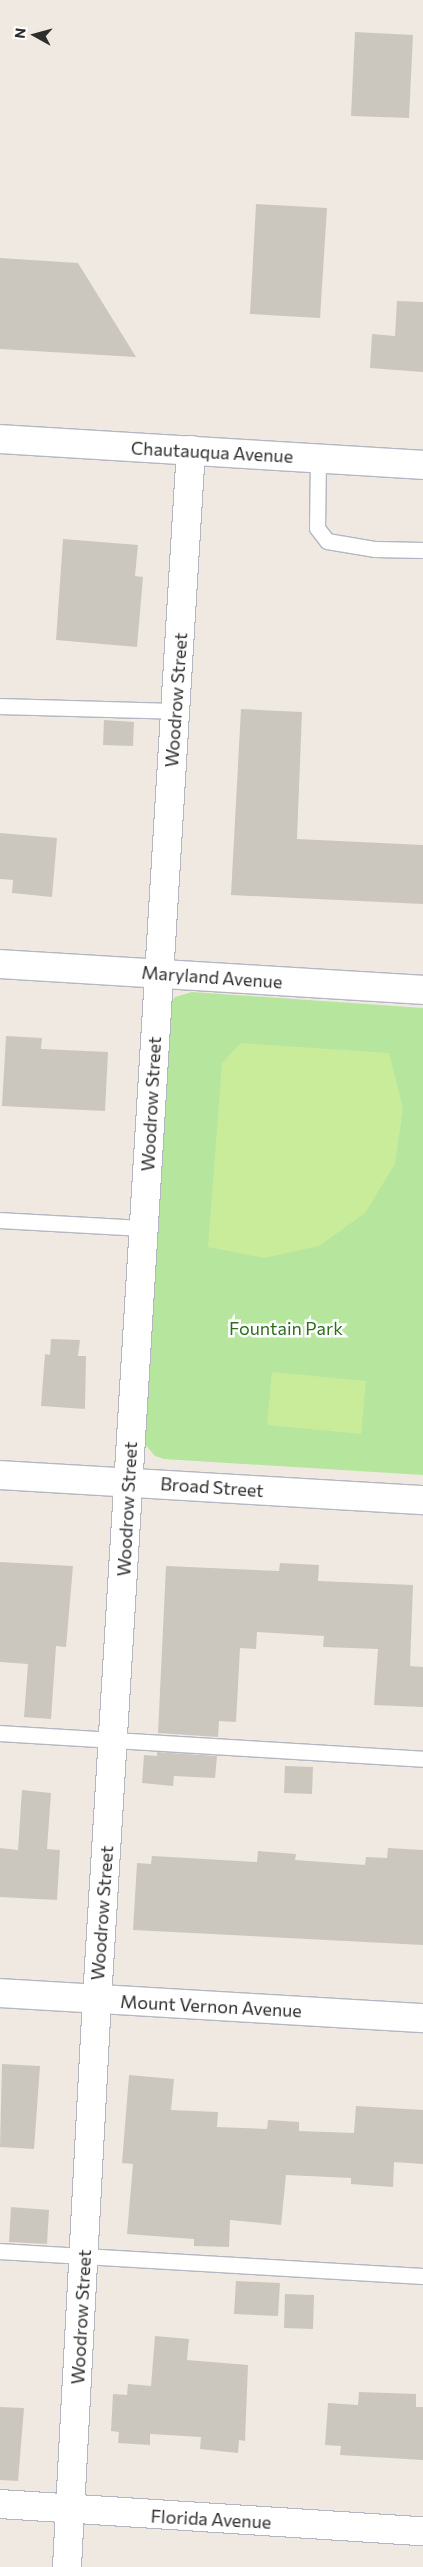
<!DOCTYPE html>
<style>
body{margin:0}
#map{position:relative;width:423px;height:2567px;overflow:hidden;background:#efe9e1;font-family:Commissioner,sans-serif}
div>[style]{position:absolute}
.green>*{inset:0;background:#b6e59e}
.pitch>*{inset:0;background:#c9ec9a}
.building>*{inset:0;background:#cbc7bf}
.roads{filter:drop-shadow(1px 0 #b4b7c1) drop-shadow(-1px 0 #b4b7c1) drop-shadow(0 1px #b4b7c1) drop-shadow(0 -1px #b4b7c1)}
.lane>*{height:15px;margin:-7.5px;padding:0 7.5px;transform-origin:7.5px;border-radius:7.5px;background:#fff}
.street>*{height:28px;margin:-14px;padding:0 14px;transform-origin:14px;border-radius:14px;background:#fff}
.secondary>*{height:28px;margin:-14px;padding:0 14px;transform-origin:14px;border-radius:14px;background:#fff}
span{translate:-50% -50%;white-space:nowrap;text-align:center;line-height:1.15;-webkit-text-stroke:5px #fff;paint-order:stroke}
.street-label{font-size:18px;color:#2e2e2e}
.park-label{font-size:18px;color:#2c6e1b}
.north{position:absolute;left:10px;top:10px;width:50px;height:50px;-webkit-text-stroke:4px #fff;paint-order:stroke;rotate:277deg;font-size:14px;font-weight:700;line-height:20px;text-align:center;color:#2e2e2e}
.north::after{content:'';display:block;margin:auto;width:18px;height:22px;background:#2e2e2e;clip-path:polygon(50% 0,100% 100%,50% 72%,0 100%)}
</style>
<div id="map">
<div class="green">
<div style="clip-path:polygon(192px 992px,423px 1008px,423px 1475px,164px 1459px,155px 1456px,144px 1443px,169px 1005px,175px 997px)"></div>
</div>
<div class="pitch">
<div style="clip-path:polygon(241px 1043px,389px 1053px,403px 1108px,395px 1164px,365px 1213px,319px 1246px,264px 1258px,208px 1247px,222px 1063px)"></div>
<div style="clip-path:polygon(272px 1372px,366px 1381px,361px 1434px,267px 1425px)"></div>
</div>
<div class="building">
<div style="clip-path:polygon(355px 32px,413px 35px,409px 118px,351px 116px)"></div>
<div style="clip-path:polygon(256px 204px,327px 208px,320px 318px,250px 314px)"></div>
<div style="clip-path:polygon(0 258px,78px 263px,136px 357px,0 349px)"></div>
<div style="clip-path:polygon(397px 301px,423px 302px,423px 372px,370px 368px,372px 334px,395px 336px)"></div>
<div style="clip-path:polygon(63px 539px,138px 545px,135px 576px,143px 577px,137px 647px,56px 640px)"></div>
<div style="clip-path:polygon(241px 709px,302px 712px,297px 839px,423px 845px,423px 904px,231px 895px)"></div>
<div style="clip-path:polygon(104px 720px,134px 722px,133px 746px,103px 745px)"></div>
<div style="clip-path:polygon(0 833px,57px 838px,52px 897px,12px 893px,13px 880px,0 879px)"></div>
<div style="clip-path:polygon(6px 1036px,42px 1038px,41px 1049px,108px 1052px,105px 1111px,2px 1106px)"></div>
<div style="clip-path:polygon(51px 1339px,80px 1340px,78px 1356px,86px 1356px,85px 1409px,41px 1406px,45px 1354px,50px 1355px)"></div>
<div style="clip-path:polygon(0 1562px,73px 1566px,66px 1647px,56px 1646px,51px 1719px,24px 1717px,28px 1664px,0 1662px)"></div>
<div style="clip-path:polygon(280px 1563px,319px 1565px,318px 1581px,413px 1585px,410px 1666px,423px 1667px,423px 1707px,374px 1705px,378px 1649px,323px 1647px,324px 1636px,257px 1632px,256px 1649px,240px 1648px,236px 1722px,219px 1721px,218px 1737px,158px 1733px,166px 1566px,279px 1571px)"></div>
<div style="clip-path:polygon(157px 1752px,217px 1756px,215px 1778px,174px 1776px,173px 1786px,142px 1783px,144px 1755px,157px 1756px)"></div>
<div style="clip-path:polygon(285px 1766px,313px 1767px,312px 1794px,284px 1793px)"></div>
<div style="clip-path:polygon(22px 1790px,51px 1793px,47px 1849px,60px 1850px,57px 1900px,0 1897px,0 1848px,18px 1850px)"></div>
<div style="clip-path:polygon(388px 1848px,423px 1850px,423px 1945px,133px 1930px,137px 1863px,151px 1864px,152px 1856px,257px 1862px,258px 1851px,296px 1854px,295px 1860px,365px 1865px,366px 1857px,387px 1858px)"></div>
<div style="clip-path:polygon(2px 2064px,40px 2066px,34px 2149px,0 2147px)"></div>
<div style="clip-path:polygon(129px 2075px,174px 2079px,171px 2110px,218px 2112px,217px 2127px,267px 2129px,268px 2120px,299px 2122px,299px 2131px,354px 2133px,356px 2106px,423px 2110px,423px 2164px,394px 2162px,393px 2187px,351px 2184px,351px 2178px,286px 2175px,281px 2225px,230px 2220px,229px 2247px,194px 2246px,194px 2239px,127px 2234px,133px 2164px,122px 2163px)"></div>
<div style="clip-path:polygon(11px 2207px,49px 2210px,47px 2244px,9px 2242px)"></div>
<div style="clip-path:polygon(236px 2281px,280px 2283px,278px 2316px,234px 2314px)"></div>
<div style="clip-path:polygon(285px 2294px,314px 2295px,313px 2329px,284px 2328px)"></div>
<div style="clip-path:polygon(155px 2336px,189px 2339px,187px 2360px,248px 2365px,245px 2441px,239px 2440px,238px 2453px,200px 2449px,201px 2437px,150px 2434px,150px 2445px,118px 2443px,119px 2432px,111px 2431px,113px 2394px,127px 2395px,128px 2384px,151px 2386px)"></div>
<div style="clip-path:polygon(359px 2392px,416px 2394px,416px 2407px,423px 2407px,423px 2460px,340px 2455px,341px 2446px,325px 2445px,328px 2403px,358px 2405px)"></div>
<div style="clip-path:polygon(0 2407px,24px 2408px,18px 2481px,0 2480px)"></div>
</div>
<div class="roads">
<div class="lane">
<div style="left:318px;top:458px;width:70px;rotate:90.8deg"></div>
<div style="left:317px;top:528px;width:16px;rotate:52deg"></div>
<div style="left:327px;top:541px;width:49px;rotate:9.5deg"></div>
<div style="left:375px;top:549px;width:48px;rotate:1.2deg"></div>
<div style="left:0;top:706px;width:176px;rotate:1.6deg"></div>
<div style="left:0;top:1220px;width:144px;rotate:3.2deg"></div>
<div style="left:0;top:1733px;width:424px;rotate:3.5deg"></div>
<div style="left:0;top:2251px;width:424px;rotate:3.4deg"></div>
</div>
<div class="street">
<div style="left:0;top:439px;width:424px;rotate:3.5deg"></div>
<div style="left:0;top:964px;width:424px;rotate:3.5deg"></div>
<div style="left:0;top:1475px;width:424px;rotate:3.4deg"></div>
<div style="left:0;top:2504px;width:424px;rotate:3.7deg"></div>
<div style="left:67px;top:2567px;width:569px;rotate:-86.98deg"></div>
<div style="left:97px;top:1999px;width:1552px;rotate:-86.53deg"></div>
</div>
<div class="secondary">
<div style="left:0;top:1993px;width:424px;rotate:3.4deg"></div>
</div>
</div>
<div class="street-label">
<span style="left:212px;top:452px;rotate:3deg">Chautauqua Avenue</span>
<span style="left:176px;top:700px;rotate:-86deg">Woodrow Street</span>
<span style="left:212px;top:977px;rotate:4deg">Maryland Avenue</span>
<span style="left:151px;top:1104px;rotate:-87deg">Woodrow Street</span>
<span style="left:212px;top:1487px;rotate:4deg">Broad Street</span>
<span style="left:127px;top:1509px;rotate:-87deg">Woodrow Street</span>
<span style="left:102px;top:1913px;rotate:-86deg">Woodrow Street</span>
<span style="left:211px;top:2006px;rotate:3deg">Mount Vernon Avenue</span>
<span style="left:81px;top:2317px;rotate:-87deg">Woodrow Street</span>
<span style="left:211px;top:2519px;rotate:3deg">Florida Avenue</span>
</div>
<div class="park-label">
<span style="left:286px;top:1328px">Fountain Park</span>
</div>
<div class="north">N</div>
</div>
